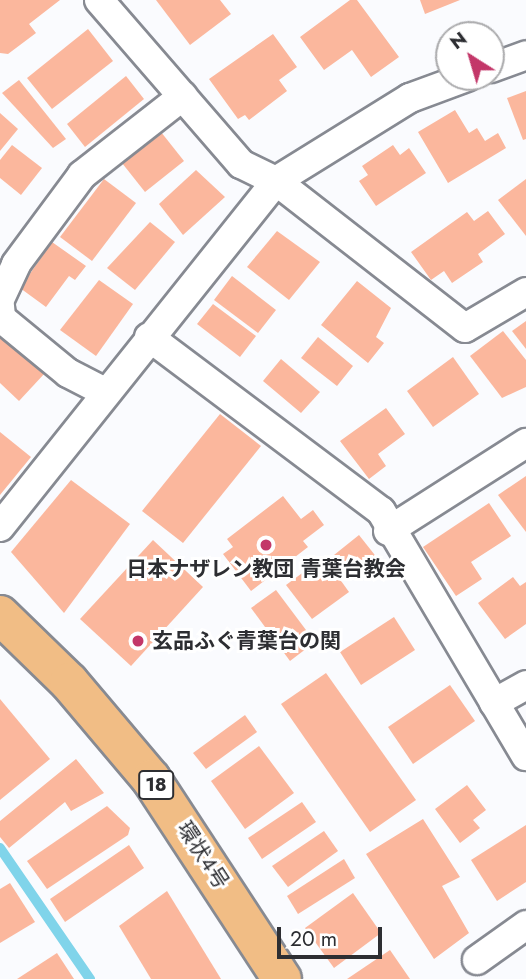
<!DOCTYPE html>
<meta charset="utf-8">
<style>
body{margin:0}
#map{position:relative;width:526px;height:979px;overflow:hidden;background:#fafbfe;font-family:Jost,"Noto Sans JP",sans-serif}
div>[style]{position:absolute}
.stream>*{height:10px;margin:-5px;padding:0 5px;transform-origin:5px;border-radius:5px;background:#80d4ea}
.building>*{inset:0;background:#fbb79d}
.roads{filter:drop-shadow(2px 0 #878a92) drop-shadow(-2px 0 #878a92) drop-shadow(0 2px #878a92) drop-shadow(0 -2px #878a92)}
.minor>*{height:28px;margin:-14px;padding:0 14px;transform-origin:14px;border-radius:14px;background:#fff}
.primary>*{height:38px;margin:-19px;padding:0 19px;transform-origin:19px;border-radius:19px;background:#f1bd85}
.dots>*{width:19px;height:19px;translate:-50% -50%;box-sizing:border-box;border:4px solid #fff;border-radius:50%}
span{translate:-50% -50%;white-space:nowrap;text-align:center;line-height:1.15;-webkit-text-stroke:6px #fff;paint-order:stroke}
.shield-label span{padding:2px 5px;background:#fff;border:2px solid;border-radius:5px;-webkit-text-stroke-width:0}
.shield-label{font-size:19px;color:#2d2e32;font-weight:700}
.poi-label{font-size:21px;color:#2d2e32;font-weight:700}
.left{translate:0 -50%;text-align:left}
.street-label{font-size:21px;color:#2d2e32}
.north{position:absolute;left:435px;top:21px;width:70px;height:70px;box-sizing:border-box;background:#fff;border:2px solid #ababad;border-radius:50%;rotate:323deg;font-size:19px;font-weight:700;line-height:28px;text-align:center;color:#2d2e32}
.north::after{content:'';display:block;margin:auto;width:24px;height:32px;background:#c33769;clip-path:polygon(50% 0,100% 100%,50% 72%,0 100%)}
.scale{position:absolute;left:277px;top:927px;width:105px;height:32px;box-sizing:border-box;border:4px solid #2d2e32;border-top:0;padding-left:9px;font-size:21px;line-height:24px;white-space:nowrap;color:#2d2e32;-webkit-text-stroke:5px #fff;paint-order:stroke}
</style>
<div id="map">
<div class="stream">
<div style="left:0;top:848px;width:159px;rotate:55.5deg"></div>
</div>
<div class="building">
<div style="clip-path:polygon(0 0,60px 0,29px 24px,36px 33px,8px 54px,0 53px)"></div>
<div style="clip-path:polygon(156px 0,220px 0,231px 14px,190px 45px)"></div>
<div style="clip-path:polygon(350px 0,357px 0,399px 57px,371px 77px,352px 50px,324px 70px,300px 37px)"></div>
<div style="clip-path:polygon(420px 0,460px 0,425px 14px)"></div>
<div style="clip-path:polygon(88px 29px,113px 61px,52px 109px,27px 78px)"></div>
<div style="clip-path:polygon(273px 34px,297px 67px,279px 80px,287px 91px,249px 120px,245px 115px,238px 119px,209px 79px)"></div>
<div style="clip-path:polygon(126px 76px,144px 99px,85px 147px,67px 124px)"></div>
<div style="clip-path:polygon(19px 80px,66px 139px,53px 148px,2px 93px)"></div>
<div style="clip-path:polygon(526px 91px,526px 139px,523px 140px,507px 98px)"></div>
<div style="clip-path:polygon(455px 110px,469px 133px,477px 128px,485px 141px,498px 133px,506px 148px,448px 183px,418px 132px)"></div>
<div style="clip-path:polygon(0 113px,18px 129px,0 151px)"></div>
<div style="clip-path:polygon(161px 132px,184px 161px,145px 192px,122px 163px)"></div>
<div style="clip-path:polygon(12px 145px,42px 168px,21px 195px,0 178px,0 160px)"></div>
<div style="clip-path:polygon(393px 145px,400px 155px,409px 148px,426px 173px,376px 206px,359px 181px,368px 175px,362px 166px)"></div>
<div style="clip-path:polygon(196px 170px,225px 197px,183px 235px,159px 204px)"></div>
<div style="clip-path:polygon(104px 179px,136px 203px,92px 261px,60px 237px)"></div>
<div style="clip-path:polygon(526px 179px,526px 236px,498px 200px)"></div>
<div style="clip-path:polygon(488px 211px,505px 234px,478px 254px,483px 262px,452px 283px,444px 271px,431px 280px,411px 252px,467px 212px,474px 221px)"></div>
<div style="clip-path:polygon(150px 222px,175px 242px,135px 290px,107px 268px)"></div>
<div style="clip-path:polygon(277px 231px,320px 262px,289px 300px,247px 267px)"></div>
<div style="clip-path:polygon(52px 242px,86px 266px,75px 280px,69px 276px,46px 307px,20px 288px)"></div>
<div style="clip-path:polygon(232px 276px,276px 310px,258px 333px,214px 300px)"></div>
<div style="clip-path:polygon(99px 280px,133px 304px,96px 356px,60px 330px)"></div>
<div style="clip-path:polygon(357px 281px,391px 308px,376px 337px,384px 343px,368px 363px,321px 325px)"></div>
<div style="clip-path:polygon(213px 304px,256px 336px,240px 357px,197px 324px)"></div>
<div style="clip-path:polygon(526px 321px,526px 349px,512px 331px)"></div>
<div style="clip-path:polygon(503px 331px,526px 360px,526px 387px,502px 398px,470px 356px)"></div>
<div style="clip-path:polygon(0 332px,45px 373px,19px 401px,0 383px)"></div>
<div style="clip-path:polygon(318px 337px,353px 366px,337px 386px,301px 358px)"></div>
<div style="clip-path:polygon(453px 357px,479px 394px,433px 427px,407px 391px)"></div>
<div style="clip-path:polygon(281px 359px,320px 392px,301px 413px,263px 381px)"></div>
<div style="clip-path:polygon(386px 408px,405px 434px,378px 454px,386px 466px,369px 479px,340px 441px)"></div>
<div style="clip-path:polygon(220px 414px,261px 446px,183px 543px,142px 511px)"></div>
<div style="clip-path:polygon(0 432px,31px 457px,0 495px)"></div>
<div style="clip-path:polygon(526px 476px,526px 532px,498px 495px)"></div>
<div style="clip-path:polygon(71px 480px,130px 524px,64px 613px,11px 552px)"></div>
<div style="clip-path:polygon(283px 496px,301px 519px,313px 510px,324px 525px,303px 541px,308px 547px,251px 591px,223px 554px,233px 547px,227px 539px)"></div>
<div style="clip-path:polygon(489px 503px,511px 536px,471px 562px,482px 579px,456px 596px,423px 547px)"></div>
<div style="clip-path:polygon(359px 535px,378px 559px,354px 578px,334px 555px)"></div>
<div style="clip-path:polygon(153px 540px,203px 587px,131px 666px,80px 619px)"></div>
<div style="clip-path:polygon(324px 557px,349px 592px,312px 619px,286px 585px)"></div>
<div style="clip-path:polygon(513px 577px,520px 586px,526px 582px,526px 624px,505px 639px,478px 603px)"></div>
<div style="clip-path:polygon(276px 590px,315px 642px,290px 661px,251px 608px)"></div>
<div style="clip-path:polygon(394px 617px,415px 650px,361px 685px,340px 652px)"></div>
<div style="clip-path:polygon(326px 673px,416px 800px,370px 832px,281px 704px)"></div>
<div style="clip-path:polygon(450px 685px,475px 721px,413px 764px,388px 727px)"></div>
<div style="clip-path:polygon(0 699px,50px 759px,0 800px)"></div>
<div style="clip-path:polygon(245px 715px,257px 732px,206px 769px,193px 753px)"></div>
<div style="clip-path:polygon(259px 746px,294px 793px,245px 829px,211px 781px)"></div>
<div style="clip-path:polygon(76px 759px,104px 793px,71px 811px,65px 802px,9px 848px,0 837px,0 821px)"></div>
<div style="clip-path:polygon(467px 785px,486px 810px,473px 820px,480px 828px,460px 843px,435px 809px)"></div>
<div style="clip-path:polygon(302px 802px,316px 822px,262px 859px,248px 838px)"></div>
<div style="clip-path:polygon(107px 806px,130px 828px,128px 835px,47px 889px,27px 861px)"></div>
<div style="clip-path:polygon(423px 819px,460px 877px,442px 886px,469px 933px,434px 959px,366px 854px)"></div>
<div style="clip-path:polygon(526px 825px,526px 882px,497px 901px,471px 860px)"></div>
<div style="clip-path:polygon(324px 831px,338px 851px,288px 887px,272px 866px)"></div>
<div style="clip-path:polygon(129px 845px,144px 868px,65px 922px,50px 899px)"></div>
<div style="clip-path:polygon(344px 859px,355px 878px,298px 914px,287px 896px)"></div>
<div style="clip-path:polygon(10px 883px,35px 922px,0 943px,0 889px)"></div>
<div style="clip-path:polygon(167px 891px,221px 979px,151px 979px,119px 926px)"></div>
<div style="clip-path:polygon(353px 893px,381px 933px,334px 968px,305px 928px)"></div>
<div style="clip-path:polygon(390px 950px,410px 979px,347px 979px)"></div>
<div style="clip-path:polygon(57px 953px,74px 979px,17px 979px)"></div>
</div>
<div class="roads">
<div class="minor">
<div style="left:99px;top:0;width:217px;rotate:49.1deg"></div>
<div style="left:241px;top:164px;width:39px;rotate:26deg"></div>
<div style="left:276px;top:181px;width:239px;rotate:37.9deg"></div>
<div style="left:465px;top:328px;width:71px;rotate:-30.5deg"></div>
<div style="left:491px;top:68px;width:37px;rotate:-20deg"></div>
<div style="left:0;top:299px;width:38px;rotate:-65deg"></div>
<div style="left:16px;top:264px;width:111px;rotate:-53.4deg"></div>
<div style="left:82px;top:175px;width:128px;rotate:-38deg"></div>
<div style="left:0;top:306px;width:12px;rotate:85deg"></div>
<div style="left:1px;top:318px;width:87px;rotate:39.4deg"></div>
<div style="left:68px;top:373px;width:42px;rotate:27.2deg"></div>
<div style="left:149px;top:337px;width:290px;rotate:36.9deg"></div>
<div style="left:381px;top:511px;width:285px;rotate:59.4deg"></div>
<div style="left:0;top:527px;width:443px;rotate:-51.4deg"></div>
<div style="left:276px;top:181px;width:158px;rotate:-31.8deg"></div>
<div style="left:410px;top:98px;width:61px;rotate:-20.2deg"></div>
<div style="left:388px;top:531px;width:164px;rotate:-32.5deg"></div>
<div style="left:494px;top:703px;width:37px;rotate:-29deg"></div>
<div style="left:477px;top:960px;width:60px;rotate:-35.5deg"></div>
</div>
<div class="primary">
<div style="left:0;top:615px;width:96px;rotate:44.2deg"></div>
<div style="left:69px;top:682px;width:127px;rotate:49.8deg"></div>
<div style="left:151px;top:779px;width:239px;rotate:56.8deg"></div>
</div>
</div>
<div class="dots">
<div style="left:266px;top:545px;background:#c33769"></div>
<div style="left:138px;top:641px;background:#c33769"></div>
</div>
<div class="shield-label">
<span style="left:156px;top:785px">18</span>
</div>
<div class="poi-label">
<span style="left:266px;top:569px">日本ナザレン教団 青葉台教会</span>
<span class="left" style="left:152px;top:641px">玄品ふぐ青葉台の関</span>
</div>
<div class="street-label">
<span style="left:203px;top:855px;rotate:57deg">環状4号</span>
</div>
<div class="north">N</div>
<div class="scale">20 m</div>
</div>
